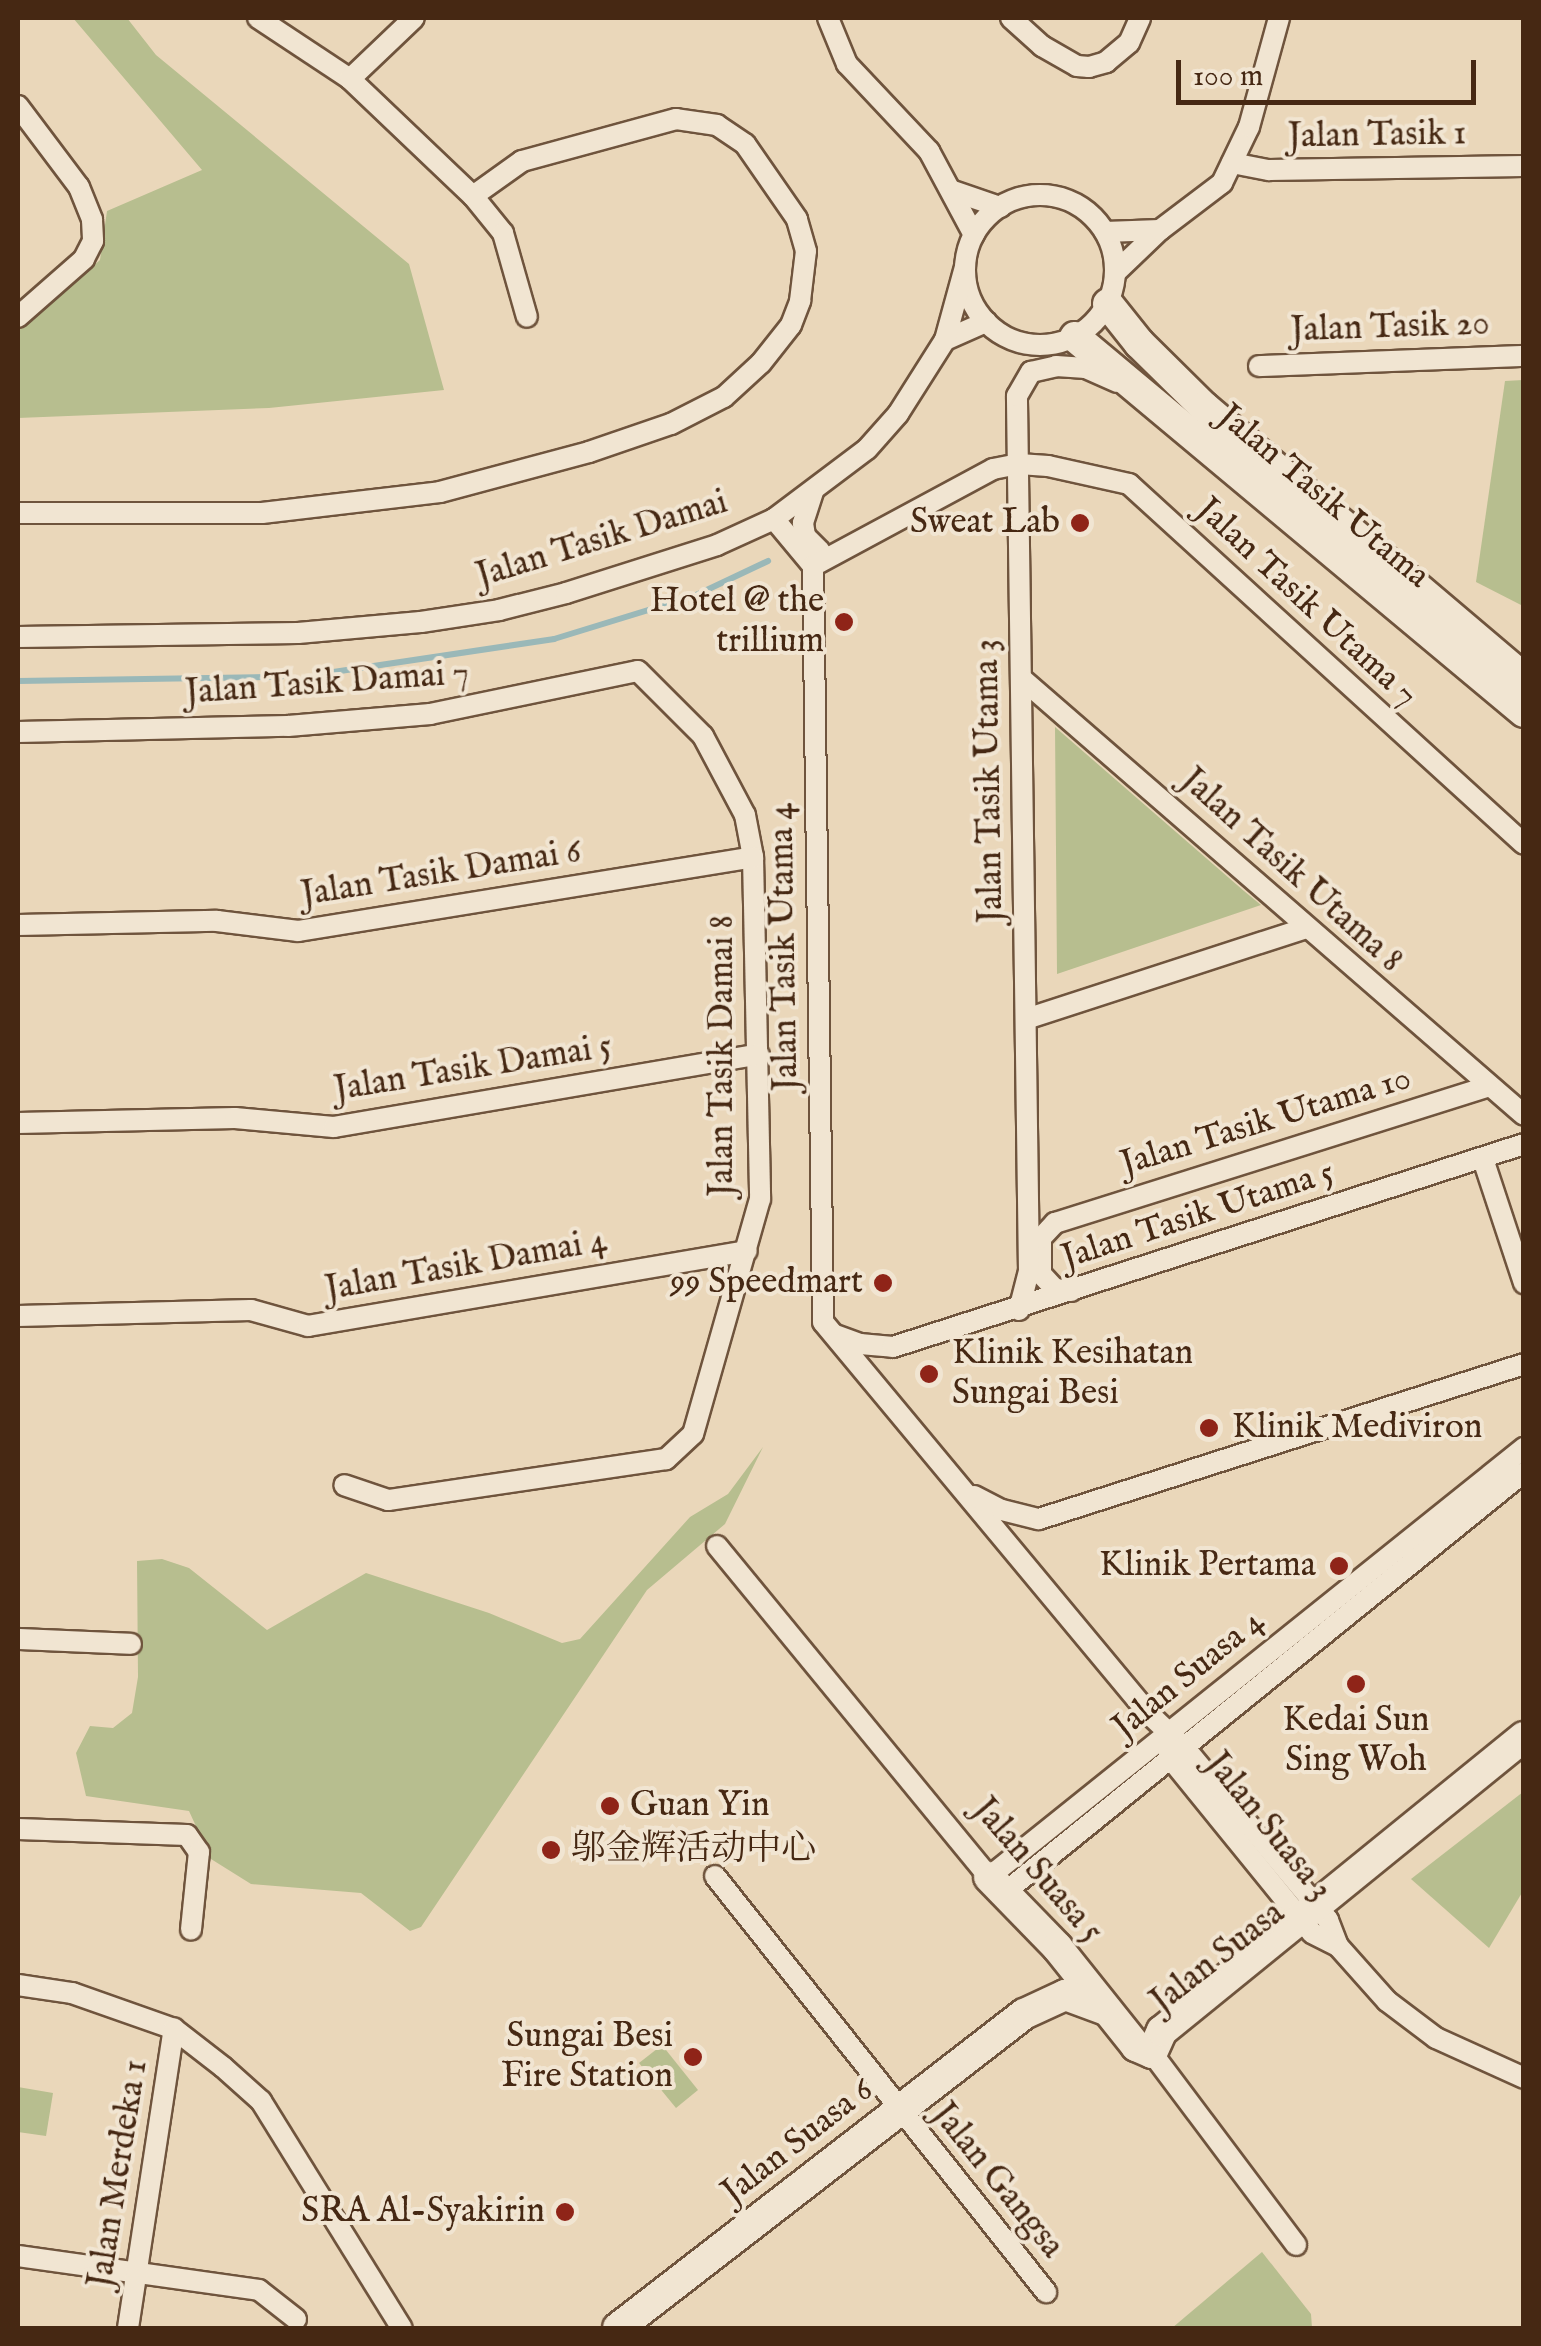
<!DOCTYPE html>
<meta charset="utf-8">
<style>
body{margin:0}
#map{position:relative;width:1541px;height:2346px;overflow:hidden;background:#ead7ba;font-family:"IM FELL English","Noto Serif SC",serif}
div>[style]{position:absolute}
.green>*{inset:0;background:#b7be8f}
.stream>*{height:6px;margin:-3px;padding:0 3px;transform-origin:3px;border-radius:3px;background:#9ab8b8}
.roads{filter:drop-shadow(2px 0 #6f543d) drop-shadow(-2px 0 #6f543d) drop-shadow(0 2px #6f543d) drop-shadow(0 -2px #6f543d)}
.street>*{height:20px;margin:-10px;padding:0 10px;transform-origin:10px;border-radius:10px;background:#f1e5d2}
.street>.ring{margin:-10px;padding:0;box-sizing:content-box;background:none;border:20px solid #f1e5d2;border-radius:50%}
.secondary>*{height:30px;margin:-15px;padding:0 15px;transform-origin:15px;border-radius:15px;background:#f1e5d2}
.dots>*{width:28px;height:28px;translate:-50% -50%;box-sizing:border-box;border:5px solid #f1e5d2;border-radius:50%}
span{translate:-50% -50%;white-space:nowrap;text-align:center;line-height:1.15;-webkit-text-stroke:8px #f1e5d2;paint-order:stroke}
.street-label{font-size:35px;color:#462813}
.poi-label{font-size:35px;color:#462813}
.right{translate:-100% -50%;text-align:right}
.left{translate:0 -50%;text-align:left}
.frame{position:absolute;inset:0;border:20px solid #462813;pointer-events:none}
.scale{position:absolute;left:1176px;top:60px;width:300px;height:45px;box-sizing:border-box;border:5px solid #462813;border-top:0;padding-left:12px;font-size:30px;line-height:35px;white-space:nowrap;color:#462813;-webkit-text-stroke:8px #f1e5d2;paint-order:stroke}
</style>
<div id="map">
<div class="green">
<div style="clip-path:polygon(73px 18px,127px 18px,156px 55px,409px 264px,444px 390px,269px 408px,18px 418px,18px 331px,100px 260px,107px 211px,202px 170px)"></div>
<div style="clip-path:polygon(1523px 380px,1524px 380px,1523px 606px,1476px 582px,1505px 381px)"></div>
<div style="clip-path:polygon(1055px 727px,1244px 891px,1261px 905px,1057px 974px)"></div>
<div style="clip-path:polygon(763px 1447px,725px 1524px,647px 1590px,421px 1927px,410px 1931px,361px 1893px,251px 1884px,211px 1859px,189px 1811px,86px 1796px,76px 1753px,90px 1726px,113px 1728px,132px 1713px,138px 1677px,137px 1561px,162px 1559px,189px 1568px,267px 1630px,366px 1573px,489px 1613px,562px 1643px,580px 1639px,690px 1517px,728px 1494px)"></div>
<div style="clip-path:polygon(1523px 1792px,1523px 1891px,1489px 1948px,1411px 1879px)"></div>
<div style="clip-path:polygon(662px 2045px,698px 2090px,676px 2108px,639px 2063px)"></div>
<div style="clip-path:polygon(18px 2087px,53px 2093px,46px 2136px,18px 2132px)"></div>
<div style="clip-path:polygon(1262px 2252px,1311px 2314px,1312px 2328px,1172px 2328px)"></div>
</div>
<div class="stream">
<div style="left:320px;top:674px;width:237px;rotate:-8.5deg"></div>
<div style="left:554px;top:639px;width:146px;rotate:-17.1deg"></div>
<div style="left:694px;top:596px;width:82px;rotate:-25.3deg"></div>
<div style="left:18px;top:681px;width:263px;rotate:-0.9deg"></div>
</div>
<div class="roads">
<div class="street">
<div style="left:258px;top:18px;width:110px;rotate:33.5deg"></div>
<div style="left:350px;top:79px;width:170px;rotate:43.6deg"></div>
<div style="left:473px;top:196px;width:48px;rotate:51deg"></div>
<div style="left:503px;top:233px;width:87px;rotate:74.1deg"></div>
<div style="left:828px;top:18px;width:50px;rotate:67.6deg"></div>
<div style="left:847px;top:64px;width:120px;rotate:46.7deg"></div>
<div style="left:929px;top:151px;width:95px;rotate:61.8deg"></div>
<div style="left:1011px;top:18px;width:42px;rotate:42.1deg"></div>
<div style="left:1042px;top:46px;width:40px;rotate:29.7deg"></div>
<div style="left:1077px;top:66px;width:12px;rotate:5deg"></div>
<div style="left:1089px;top:67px;width:18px;rotate:-16deg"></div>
<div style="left:1106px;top:62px;width:30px;rotate:-40deg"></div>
<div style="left:1129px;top:43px;width:27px;rotate:-66deg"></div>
<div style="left:350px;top:79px;width:88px;rotate:-43.6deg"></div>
<div style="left:18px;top:106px;width:101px;rotate:53deg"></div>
<div style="left:79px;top:187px;width:35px;rotate:68deg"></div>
<div style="left:92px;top:220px;width:21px;rotate:87deg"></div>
<div style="left:93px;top:241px;width:20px;rotate:117deg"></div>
<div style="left:84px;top:259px;width:88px;rotate:138.7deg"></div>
<div style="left:1232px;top:163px;width:38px;rotate:11deg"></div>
<div style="left:1269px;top:170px;width:255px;rotate:-0.9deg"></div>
<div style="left:953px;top:191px;width:50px;rotate:18.8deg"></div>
<div class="ring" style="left:965px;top:195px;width:130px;height:130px"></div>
<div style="left:1105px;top:232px;width:55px;rotate:-2.1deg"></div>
<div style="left:1116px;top:272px;width:61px;rotate:-43.7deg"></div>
<div style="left:1160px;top:230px;width:78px;rotate:-37.2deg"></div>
<div style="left:1222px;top:183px;width:62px;rotate:-64.3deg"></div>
<div style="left:1249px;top:127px;width:113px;rotate:-74.6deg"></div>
<div style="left:945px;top:340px;width:45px;rotate:-23.7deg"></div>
<div style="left:1259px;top:366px;width:265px;rotate:-2.2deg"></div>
<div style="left:813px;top:492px;width:33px;rotate:108deg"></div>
<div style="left:803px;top:523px;width:13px;rotate:81deg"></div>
<div style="left:805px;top:536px;width:21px;rotate:45deg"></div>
<div style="left:18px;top:513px;width:244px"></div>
<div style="left:262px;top:513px;width:179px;rotate:-6.7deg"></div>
<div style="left:440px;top:492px;width:154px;rotate:-15deg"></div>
<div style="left:589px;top:452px;width:87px;rotate:-18.9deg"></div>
<div style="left:671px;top:424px;width:59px;rotate:-27deg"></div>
<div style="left:724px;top:397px;width:50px;rotate:-42.6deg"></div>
<div style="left:761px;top:363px;width:48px;rotate:-51.7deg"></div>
<div style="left:791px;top:325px;width:26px;rotate:-69deg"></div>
<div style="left:800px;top:301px;width:50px;rotate:-83.2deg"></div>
<div style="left:806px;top:251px;width:33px;rotate:-106deg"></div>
<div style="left:797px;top:219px;width:91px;rotate:-124.7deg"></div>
<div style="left:745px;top:144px;width:34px;rotate:-146deg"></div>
<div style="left:717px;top:125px;width:41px;rotate:-171.7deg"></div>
<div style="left:676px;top:119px;width:160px;rotate:164.7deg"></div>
<div style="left:522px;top:161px;width:60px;rotate:144.5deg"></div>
<div style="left:774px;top:519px;width:61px;rotate:50.3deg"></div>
<div style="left:813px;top:566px;width:756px;rotate:89.24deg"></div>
<div style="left:823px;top:1322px;width:510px;rotate:50.25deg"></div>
<div style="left:1149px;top:1714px;width:48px;rotate:43.3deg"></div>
<div style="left:1184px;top:1747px;width:225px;rotate:50.2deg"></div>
<div style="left:1328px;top:1920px;width:28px;rotate:69deg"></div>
<div style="left:813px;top:566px;width:204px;rotate:-28.3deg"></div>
<div style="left:993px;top:469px;width:26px;rotate:-11deg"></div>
<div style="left:1019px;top:464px;width:29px;rotate:4deg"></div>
<div style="left:1048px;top:466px;width:83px;rotate:12.5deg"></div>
<div style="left:1129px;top:484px;width:534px;rotate:42.35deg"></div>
<div style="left:18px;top:637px;width:280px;rotate:-0.8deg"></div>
<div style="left:298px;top:633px;width:123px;rotate:-5.1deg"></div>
<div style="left:421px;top:622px;width:79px;rotate:-8.7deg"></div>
<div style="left:499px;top:610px;width:69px;rotate:-14.2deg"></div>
<div style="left:566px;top:593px;width:158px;rotate:-17.6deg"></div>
<div style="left:717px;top:545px;width:63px;rotate:-24.5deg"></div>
<div style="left:774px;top:519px;width:116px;rotate:-37deg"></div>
<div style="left:867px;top:449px;width:47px;rotate:-48.5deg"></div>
<div style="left:898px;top:414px;width:88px;rotate:-57.6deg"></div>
<div style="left:945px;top:340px;width:76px;rotate:-74.7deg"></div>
<div style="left:1021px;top:678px;width:666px;rotate:40.98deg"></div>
<div style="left:18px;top:732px;width:270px;rotate:-1.3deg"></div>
<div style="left:288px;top:726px;width:143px;rotate:-4.8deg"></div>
<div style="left:430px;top:714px;width:212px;rotate:-11.7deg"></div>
<div style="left:638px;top:671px;width:92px;rotate:45deg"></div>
<div style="left:703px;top:736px;width:89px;rotate:62deg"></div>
<div style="left:745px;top:815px;width:43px;rotate:79.2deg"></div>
<div style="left:753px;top:857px;width:342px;rotate:88.8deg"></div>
<div style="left:760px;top:1199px;width:244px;rotate:105.9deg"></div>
<div style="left:693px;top:1434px;width:37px;rotate:137deg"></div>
<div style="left:666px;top:1459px;width:281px;rotate:171.6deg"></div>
<div style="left:388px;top:1500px;width:46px;rotate:-161.2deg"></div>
<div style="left:18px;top:925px;width:199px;rotate:-1.2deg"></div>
<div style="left:217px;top:921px;width:82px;rotate:7deg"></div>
<div style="left:298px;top:931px;width:461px;rotate:-9.2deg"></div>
<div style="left:1026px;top:1019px;width:294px;rotate:-18deg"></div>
<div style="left:18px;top:1123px;width:217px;rotate:-1.3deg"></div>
<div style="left:235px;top:1118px;width:99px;rotate:5.2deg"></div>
<div style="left:334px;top:1127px;width:431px;rotate:-9.7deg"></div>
<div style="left:1483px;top:1159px;width:131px;rotate:71.7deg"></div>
<div style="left:1071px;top:1291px;width:16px;rotate:-173deg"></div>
<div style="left:1055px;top:1289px;width:21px;rotate:-133deg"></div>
<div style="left:1041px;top:1274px;width:36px;rotate:-90deg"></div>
<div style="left:1041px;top:1238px;width:21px;rotate:-47deg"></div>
<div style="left:1055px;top:1223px;width:455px;rotate:-17.5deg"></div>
<div style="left:1019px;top:1310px;width:40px;rotate:-75.6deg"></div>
<div style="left:1029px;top:1271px;width:875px;rotate:-90.79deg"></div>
<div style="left:1017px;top:396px;width:28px;rotate:-60deg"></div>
<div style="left:1031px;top:372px;width:26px;rotate:-13deg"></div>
<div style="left:1056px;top:366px;width:30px;rotate:4deg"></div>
<div style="left:1086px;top:368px;width:34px;rotate:24deg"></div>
<div style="left:18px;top:1316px;width:233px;rotate:-1.5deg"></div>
<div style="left:251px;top:1310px;width:59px;rotate:15.7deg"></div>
<div style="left:308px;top:1326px;width:445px;rotate:-9.7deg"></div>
<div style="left:835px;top:1335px;width:27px;rotate:20deg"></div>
<div style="left:860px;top:1344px;width:33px;rotate:5deg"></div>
<div style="left:893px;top:1347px;width:663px;rotate:-17.83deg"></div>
<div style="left:974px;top:1496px;width:31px;rotate:27deg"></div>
<div style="left:1002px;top:1510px;width:38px;rotate:14deg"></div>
<div style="left:1039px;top:1519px;width:509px;rotate:-17.72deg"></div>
<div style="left:717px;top:1546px;width:428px;rotate:50.6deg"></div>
<div style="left:989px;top:1877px;width:686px;rotate:-38.73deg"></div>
<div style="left:18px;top:1639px;width:113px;rotate:2.5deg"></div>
<div style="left:1168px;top:1747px;width:11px;rotate:80deg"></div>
<div style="left:1170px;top:1758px;width:225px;rotate:50.9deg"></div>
<div style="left:1312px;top:1933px;width:29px;rotate:27deg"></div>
<div style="left:1338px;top:1946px;width:74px;rotate:48.3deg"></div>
<div style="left:1387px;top:2001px;width:61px;rotate:37.1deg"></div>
<div style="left:1436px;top:2038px;width:97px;rotate:24.4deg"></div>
<div style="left:18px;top:1829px;width:169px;rotate:2deg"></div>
<div style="left:187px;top:1835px;width:21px;rotate:55deg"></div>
<div style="left:199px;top:1852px;width:78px;rotate:95.9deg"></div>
<div style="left:715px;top:1876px;width:532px;rotate:51.49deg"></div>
<div style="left:1004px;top:1893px;width:669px;rotate:-38.99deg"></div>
<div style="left:18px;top:1985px;width:55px;rotate:8.4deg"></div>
<div style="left:72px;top:1993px;width:108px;rotate:19.4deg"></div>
<div style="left:174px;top:2029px;width:62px;rotate:37.8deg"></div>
<div style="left:223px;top:2067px;width:51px;rotate:41.8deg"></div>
<div style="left:261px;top:2101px;width:267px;rotate:58.2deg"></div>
<div style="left:1152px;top:2053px;width:240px;rotate:53.1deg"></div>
<div style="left:18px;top:2256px;width:243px;rotate:8deg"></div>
<div style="left:259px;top:2290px;width:47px;rotate:38.1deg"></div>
<div style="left:128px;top:2328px;width:303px;rotate:-81.3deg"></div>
</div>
<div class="secondary">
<div style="left:1108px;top:304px;width:50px;rotate:51.5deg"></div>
<div style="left:1139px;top:343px;width:91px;rotate:44.6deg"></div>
<div style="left:1204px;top:407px;width:419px;rotate:40.3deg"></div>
<div style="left:1075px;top:337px;width:585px;rotate:39.87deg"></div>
<div style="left:989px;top:1877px;width:98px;rotate:45.8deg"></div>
<div style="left:1057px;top:1947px;width:127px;rotate:51.4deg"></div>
<div style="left:1136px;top:2046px;width:17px;rotate:24deg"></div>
<div style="left:1152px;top:2053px;width:24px;rotate:-66deg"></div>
<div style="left:1162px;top:2031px;width:466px;rotate:-39.1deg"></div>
<div style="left:618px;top:2328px;width:513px;rotate:-37.72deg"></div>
<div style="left:1024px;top:2014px;width:45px;rotate:-24.9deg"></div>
<div style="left:1065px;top:1995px;width:44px;rotate:20.1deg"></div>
</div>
</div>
<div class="dots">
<div style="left:1080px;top:523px;background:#8f2418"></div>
<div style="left:844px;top:622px;background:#8f2418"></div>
<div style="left:883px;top:1283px;background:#8f2418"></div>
<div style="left:929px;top:1374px;background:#8f2418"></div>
<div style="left:1209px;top:1428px;background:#8f2418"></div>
<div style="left:1339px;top:1566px;background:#8f2418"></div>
<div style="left:1356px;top:1684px;background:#8f2418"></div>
<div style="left:610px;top:1806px;background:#8f2418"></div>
<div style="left:551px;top:1850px;background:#8f2418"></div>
<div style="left:693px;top:2057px;background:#8f2418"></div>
<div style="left:565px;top:2212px;background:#8f2418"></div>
</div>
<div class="street-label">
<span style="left:1377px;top:136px;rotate:-1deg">Jalan Tasik 1</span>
<span style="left:1390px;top:328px;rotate:-2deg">Jalan Tasik 20</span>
<span style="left:1323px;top:497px;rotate:40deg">Jalan Tasik Utama</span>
<span style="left:602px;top:540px;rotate:-17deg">Jalan Tasik Damai</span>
<span style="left:1306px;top:603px;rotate:43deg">Jalan Tasik Utama 7</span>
<span style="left:327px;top:684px;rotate:-4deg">Jalan Tasik Damai 7</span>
<span style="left:990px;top:781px;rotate:-91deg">Jalan Tasik Utama 3</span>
<span style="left:1291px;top:871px;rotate:42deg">Jalan Tasik Utama 8</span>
<span style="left:441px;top:874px;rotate:-9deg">Jalan Tasik Damai 6</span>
<span style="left:785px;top:947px;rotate:-91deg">Jalan Tasik Utama 4</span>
<span style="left:723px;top:1056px;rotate:-90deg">Jalan Tasik Damai 8</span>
<span style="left:473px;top:1069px;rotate:-9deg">Jalan Tasik Damai 5</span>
<span style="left:1266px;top:1122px;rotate:-17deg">Jalan Tasik Utama 10</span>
<span style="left:1198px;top:1216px;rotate:-18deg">Jalan Tasik Utama 5</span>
<span style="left:466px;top:1266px;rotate:-10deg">Jalan Tasik Damai 4</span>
<span style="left:1189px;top:1675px;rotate:-39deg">Jalan Suasa 4</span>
<span style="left:1268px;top:1827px;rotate:51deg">Jalan Suasa 3</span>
<span style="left:1037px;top:1871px;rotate:49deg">Jalan Suasa 5</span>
<span style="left:1218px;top:1958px;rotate:-38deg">Jalan Suasa</span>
<span style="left:798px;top:2142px;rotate:-38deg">Jalan Suasa 6</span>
<span style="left:119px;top:2174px;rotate:-81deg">Jalan Merdeka 1</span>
<span style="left:997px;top:2181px;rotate:51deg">Jalan Gangsa</span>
</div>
<div class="poi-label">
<span class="right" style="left:1060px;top:523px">Sweat Lab</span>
<span class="right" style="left:824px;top:622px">Hotel @ the<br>trillium</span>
<span class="right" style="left:863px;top:1283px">99 Speedmart</span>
<span class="left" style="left:952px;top:1374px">Klinik Kesihatan<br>Sungai Besi</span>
<span class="left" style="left:1232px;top:1428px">Klinik Mediviron</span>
<span class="right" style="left:1316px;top:1566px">Klinik Pertama</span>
<span style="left:1356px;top:1741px">Kedai Sun<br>Sing Woh</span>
<span class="left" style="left:630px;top:1806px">Guan Yin</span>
<span class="left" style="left:571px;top:1850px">邬金辉活动中心</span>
<span class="right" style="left:673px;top:2057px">Sungai Besi<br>Fire Station</span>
<span class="right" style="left:545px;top:2212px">SRA Al-Syakirin</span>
</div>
<div class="frame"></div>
<div class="scale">100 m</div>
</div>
